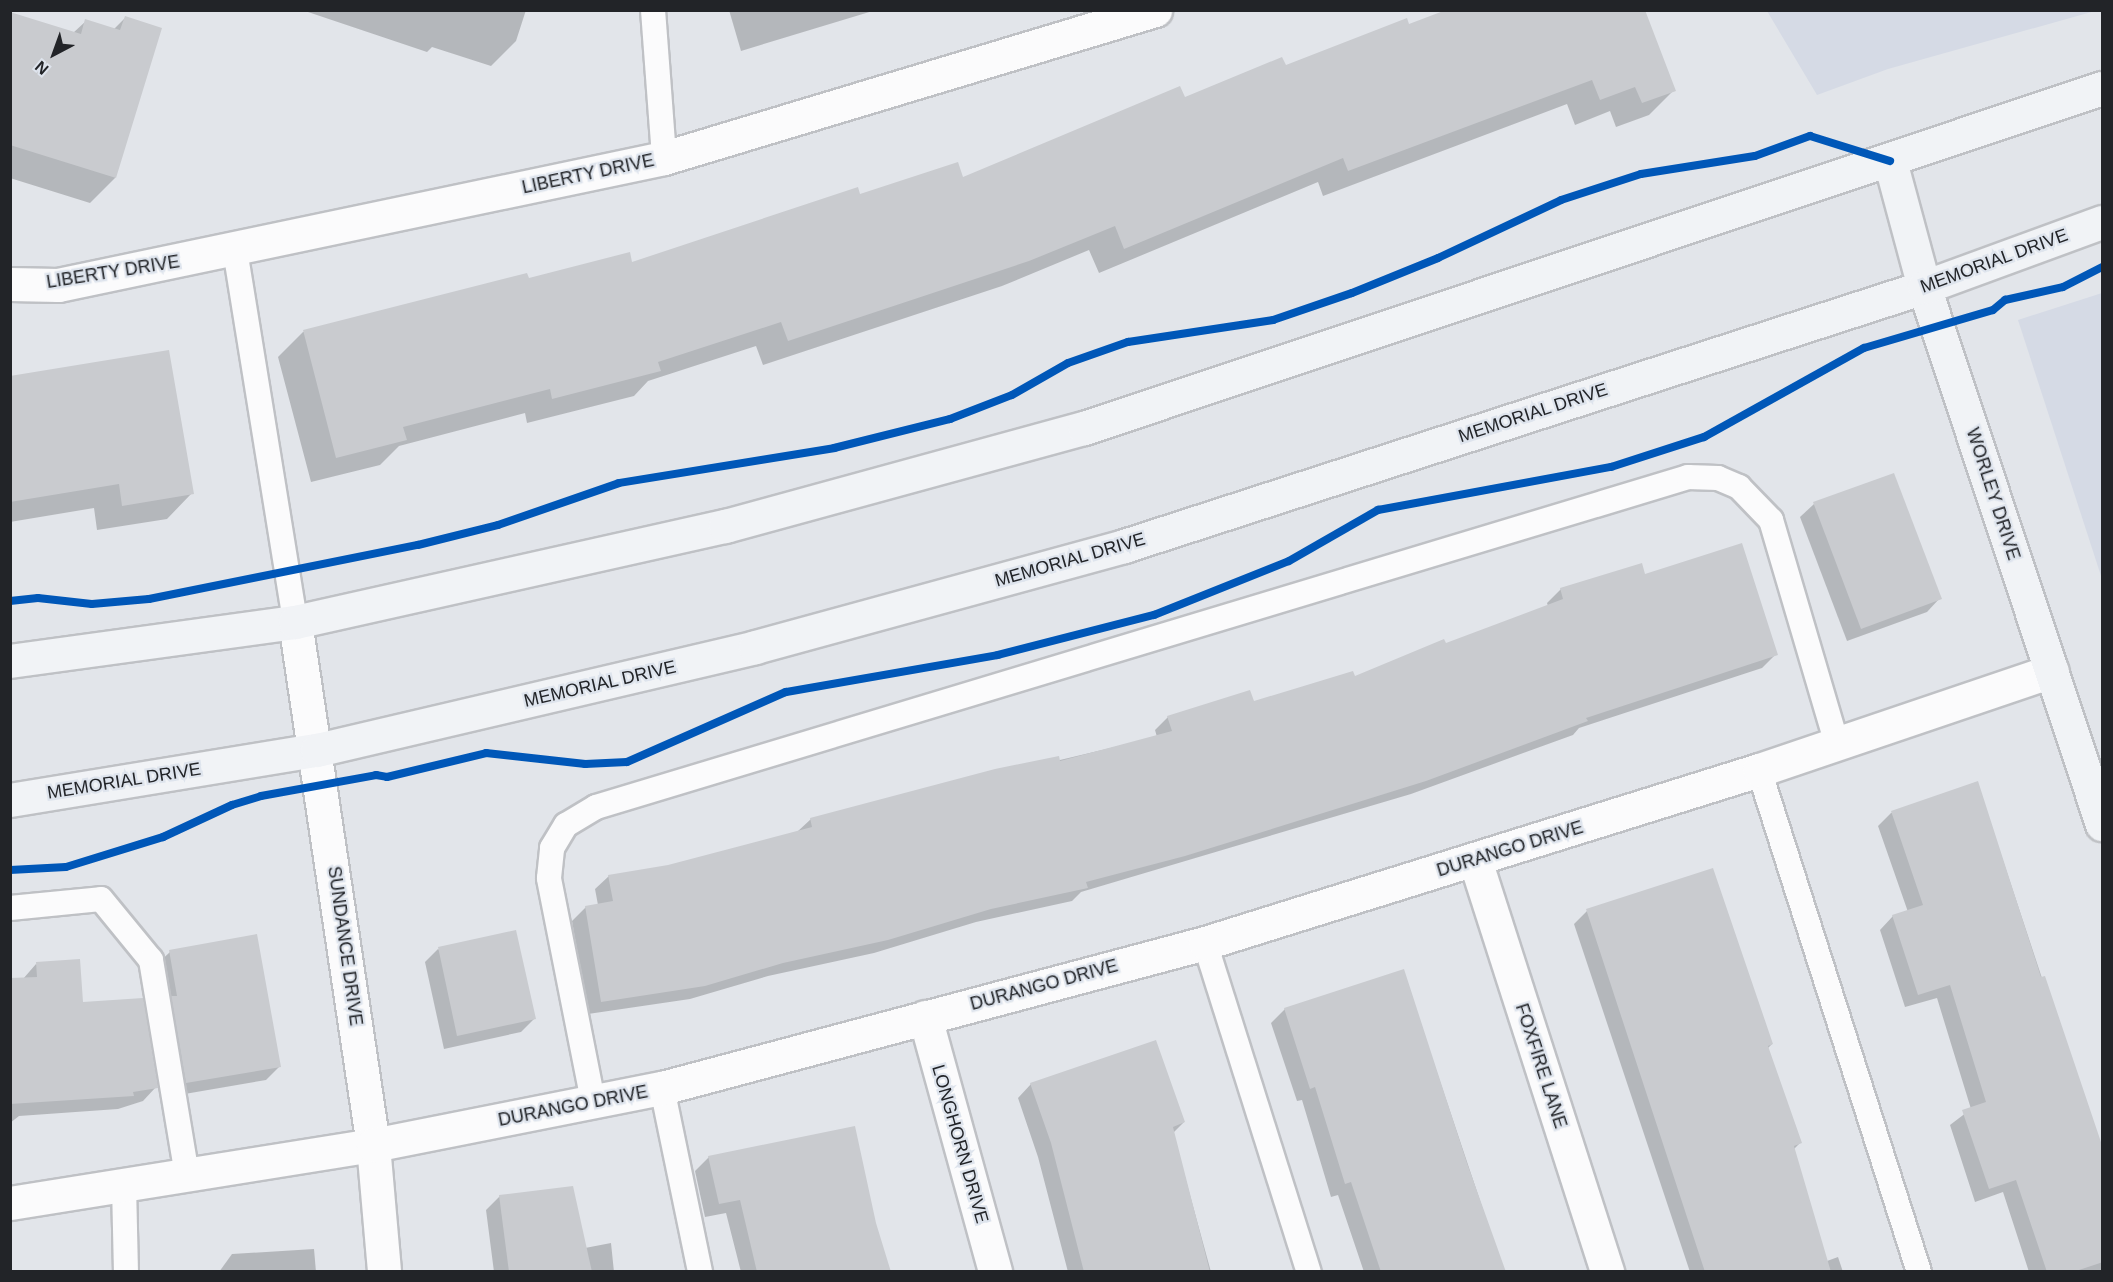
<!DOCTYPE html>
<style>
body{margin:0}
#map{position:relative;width:2113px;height:1282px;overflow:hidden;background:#e2e5ea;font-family:Arial,sans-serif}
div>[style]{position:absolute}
.built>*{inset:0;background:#d5dae5}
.shadow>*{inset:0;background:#0003}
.building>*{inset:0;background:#c9cbcf}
.roads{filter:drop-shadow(2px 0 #bfc1c5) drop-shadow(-2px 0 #bfc1c5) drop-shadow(0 2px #bfc1c5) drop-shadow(0 -2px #bfc1c5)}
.lane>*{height:24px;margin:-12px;padding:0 12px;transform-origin:12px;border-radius:12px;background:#fbfbfc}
.street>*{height:33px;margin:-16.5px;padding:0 16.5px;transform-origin:16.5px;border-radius:16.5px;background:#fbfbfc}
.secondary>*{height:33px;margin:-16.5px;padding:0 16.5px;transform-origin:16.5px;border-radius:16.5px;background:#f1f3f6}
.cycleway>*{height:8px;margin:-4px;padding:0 4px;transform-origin:4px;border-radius:4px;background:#0057b8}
span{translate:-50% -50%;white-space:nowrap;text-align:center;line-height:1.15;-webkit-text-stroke:4.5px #dee4ed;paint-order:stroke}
.street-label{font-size:18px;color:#222428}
.frame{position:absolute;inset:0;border:12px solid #222428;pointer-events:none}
.north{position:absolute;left:24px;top:24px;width:60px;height:60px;-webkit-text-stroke:4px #dee4ed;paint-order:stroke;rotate:221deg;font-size:16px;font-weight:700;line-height:24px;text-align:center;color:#222428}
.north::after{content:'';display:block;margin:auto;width:21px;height:27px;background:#222428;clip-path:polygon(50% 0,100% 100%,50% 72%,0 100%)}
</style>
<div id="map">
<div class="built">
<div style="clip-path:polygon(1767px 11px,2095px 11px,1888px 69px,1817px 95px)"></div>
<div style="clip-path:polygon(2102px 293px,2102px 579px,2018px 320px)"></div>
</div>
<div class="shadow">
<div style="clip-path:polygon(302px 10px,526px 10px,516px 41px,491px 66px,432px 47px,427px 52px)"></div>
<div style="clip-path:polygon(729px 10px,876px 10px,741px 51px)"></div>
<div style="clip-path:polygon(10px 14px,73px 33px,86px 21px,113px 30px,125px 18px,115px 178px,90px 203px,10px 178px)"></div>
<div style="clip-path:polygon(1408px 26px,1674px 90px,1649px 115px,1616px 127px,1610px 111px,1575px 125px,1567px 104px,1323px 196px,1318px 182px,1099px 273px,1089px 250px,1002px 286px,763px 365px,756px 346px,648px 381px,634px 396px,527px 423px,525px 413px,399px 446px,380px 465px,311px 482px,278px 357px,303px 332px,528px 279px,631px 264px,859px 196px,962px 179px,1184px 99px)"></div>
<div style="clip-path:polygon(10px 377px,192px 493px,167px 519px,97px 530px,94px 508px,10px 522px)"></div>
<div style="clip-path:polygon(1814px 504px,1940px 598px,1927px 612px,1847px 641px,1800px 517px)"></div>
<div style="clip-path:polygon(1644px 575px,1776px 654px,1762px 668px,1579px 728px,1573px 735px,1411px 794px,1081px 892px,1072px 901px,976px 922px,874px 953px,768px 976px,690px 999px,588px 1014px,572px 921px,586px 907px,598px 905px,595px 889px,609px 876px,668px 866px,797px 832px,811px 819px,1157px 737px,1155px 730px,1168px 717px,1253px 703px,1354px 678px,1548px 606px,1547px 603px,1561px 589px)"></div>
<div style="clip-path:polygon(1977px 782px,2102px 1159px,2102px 1272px,2029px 1272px,2003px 1192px,1975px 1202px,1950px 1125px,1971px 1109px,1937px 998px,1905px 1007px,1880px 930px,1893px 916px,1908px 912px,1878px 826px,1891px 813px)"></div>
<div style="clip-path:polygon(1587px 911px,1772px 1044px,1767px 1049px,1801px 1142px,1793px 1150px,1827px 1261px,1838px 1257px,1843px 1272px,1690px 1272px,1574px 924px)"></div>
<div style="clip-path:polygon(438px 949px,534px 1019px,521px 1032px,444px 1049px,425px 962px)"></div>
<div style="clip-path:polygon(170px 952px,279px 1067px,266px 1080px,173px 1096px,156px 965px)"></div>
<div style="clip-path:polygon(36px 964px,82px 1003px,156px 1087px,143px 1101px,118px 1109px,19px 1116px,10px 1123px,10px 980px,23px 979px)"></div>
<div style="clip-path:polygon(1403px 971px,1504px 1272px,1364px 1272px,1338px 1195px,1331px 1197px,1302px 1100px,1297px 1101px,1271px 1023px,1285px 1009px)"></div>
<div style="clip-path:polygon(1031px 1084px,1184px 1122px,1173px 1133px,1211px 1272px,1068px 1272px,1038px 1157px,1018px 1098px)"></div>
<div style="clip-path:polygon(709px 1157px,887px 1272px,741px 1272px,726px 1213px,705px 1217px,695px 1171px)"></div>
<div style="clip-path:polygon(500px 1196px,585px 1248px,611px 1243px,614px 1272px,494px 1272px,486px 1210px)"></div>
<div style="clip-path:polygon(314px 1249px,316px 1272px,219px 1272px,232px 1254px)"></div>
</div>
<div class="building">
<div style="clip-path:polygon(1446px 10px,1645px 10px,1676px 91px,1642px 103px,1635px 87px,1600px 100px,1592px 80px,1348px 171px,1343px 158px,1124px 249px,1115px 226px,1029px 261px,788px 341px,781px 322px,658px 362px,661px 371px,552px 399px,550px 389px,403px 427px,407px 440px,336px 458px,303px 330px,527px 273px,529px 278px,630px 252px,632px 262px,858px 187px,860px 194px,958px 162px,963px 177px,1180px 86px,1185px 97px,1282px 57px,1286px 65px,1407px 18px,1409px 24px)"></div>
<div style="clip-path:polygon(10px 12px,81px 34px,85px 19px,120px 30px,125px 16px,162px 28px,116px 178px,10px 145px)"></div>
<div style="clip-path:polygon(169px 350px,194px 494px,122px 506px,119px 484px,10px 502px,10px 376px)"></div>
<div style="clip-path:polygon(1894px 473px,1942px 599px,1861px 629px,1813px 502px)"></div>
<div style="clip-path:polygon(1742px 543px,1778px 655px,1586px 718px,1588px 721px,1426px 781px,1185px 856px,1086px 882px,1088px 888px,991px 909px,888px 940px,783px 963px,705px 986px,601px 1002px,585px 906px,613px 901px,608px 875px,668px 865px,812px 827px,810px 818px,995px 769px,1059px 756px,1060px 761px,1172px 731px,1167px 716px,1250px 690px,1254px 701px,1353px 671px,1355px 676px,1444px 639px,1446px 643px,1563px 599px,1560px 588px,1642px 563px,1645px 574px)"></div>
<div style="clip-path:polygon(1978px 781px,2041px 977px,2045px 976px,2103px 1148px,2103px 1262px,2073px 1272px,2047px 1272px,2016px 1180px,1989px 1189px,1962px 1110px,1986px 1102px,1950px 985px,1918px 995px,1892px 915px,1923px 905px,1891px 811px)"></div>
<div style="clip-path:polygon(1713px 868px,1773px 1044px,1768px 1046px,1802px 1143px,1794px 1146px,1831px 1272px,1705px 1272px,1586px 909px)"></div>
<div style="clip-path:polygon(516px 930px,536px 1019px,457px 1036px,438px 947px)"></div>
<div style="clip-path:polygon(257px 934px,281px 1067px,186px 1083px,171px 996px,177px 996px,169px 950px)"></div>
<div style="clip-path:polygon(80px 959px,83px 1002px,143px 998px,158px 1088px,133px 1092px,134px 1096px,10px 1104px,10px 978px,37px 977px,36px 962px)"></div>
<div style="clip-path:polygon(1404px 969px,1467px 1163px,1506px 1272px,1381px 1272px,1351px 1182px,1345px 1184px,1315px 1087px,1310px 1089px,1284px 1008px)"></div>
<div style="clip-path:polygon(1156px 1040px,1185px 1122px,1173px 1127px,1210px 1272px,1084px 1272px,1051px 1143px,1030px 1083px)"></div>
<div style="clip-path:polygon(855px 1126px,876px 1223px,891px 1272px,757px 1272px,740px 1200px,719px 1204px,708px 1156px)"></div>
<div style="clip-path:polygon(573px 1186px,592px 1272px,509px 1272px,499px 1195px)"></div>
</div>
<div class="roads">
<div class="lane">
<div style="left:653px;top:10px;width:148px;rotate:85.7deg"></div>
<div style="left:235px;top:250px;width:377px;rotate:80.8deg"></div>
<div style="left:1759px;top:770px;width:527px;rotate:72.32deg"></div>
<div style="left:10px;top:908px;width:91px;rotate:-5.6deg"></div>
<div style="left:101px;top:899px;width:79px;rotate:50.7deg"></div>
<div style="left:151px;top:960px;width:218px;rotate:80.5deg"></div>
<div style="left:1205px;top:943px;width:345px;rotate:72.5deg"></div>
<div style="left:662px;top:1088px;width:188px;rotate:78.3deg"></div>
<div style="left:593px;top:1101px;width:227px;rotate:-101.2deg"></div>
<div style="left:549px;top:878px;width:30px;rotate:-84deg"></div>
<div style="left:552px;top:848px;width:27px;rotate:-59deg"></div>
<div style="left:566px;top:825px;width:35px;rotate:-31deg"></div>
<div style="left:596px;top:807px;width:1141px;rotate:-16.81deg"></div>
<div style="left:1688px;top:477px;width:30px;rotate:2deg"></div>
<div style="left:1718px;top:478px;width:23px;rotate:23deg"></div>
<div style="left:1739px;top:487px;width:46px;rotate:45.9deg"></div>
<div style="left:1771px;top:520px;width:234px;rotate:73.6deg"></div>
<div style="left:124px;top:1185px;width:87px;rotate:88.7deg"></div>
</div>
<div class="street">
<div style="left:10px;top:284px;width:48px;rotate:1.2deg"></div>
<div style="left:58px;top:285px;width:619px;rotate:-11.84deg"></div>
<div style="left:664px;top:158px;width:513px;rotate:-16.77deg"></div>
<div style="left:295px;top:622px;width:529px;rotate:81.52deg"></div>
<div style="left:373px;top:1145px;width:127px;rotate:85deg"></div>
<div style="left:1475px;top:860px;width:433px;rotate:72.2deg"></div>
<div style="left:925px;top:1017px;width:264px;rotate:74.6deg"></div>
<div style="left:10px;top:1203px;width:368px;rotate:-9.1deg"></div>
<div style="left:373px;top:1145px;width:295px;rotate:-11.2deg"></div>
<div style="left:662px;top:1088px;width:562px;rotate:-14.95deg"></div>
<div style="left:1205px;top:943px;width:580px;rotate:-17.34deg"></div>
<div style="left:1759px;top:770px;width:309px;rotate:-18.7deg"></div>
</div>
<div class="secondary">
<div style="left:1890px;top:161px;width:131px;rotate:74.9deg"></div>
<div style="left:1924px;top:287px;width:566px;rotate:71.66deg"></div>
<div style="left:10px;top:661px;width:288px;rotate:-7.8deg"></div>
<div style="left:295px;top:622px;width:441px;rotate:-12.6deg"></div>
<div style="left:725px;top:526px;width:372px;rotate:-15.3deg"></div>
<div style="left:1084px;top:428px;width:1073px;rotate:-18.47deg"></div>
<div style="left:10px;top:800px;width:311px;rotate:-9.3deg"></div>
<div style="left:317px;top:750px;width:450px;rotate:-13.2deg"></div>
<div style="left:755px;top:647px;width:383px;rotate:-15.3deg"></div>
<div style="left:1124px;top:546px;width:841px;rotate:-17.94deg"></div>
<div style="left:1924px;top:287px;width:189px;rotate:-20.1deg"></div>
</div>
</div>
<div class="cycleway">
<div style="left:10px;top:601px;width:28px;rotate:-6deg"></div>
<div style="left:38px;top:598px;width:54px;rotate:6.3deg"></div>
<div style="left:92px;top:604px;width:57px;rotate:-5deg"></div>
<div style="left:149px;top:599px;width:274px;rotate:-11.4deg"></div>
<div style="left:418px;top:545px;width:82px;rotate:-14deg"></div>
<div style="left:498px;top:525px;width:128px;rotate:-19.1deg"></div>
<div style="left:619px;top:483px;width:218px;rotate:-9.2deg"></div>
<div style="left:834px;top:448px;width:120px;rotate:-14deg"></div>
<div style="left:950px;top:419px;width:66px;rotate:-21.2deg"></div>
<div style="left:1012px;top:395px;width:64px;rotate:-29.7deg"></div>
<div style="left:1068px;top:363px;width:64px;rotate:-19.3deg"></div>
<div style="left:1128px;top:342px;width:147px;rotate:-8.6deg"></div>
<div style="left:1273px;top:320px;width:83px;rotate:-18.9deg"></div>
<div style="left:1352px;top:293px;width:93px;rotate:-22.1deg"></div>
<div style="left:1438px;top:258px;width:136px;rotate:-25.2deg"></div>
<div style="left:1561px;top:200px;width:84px;rotate:-18deg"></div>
<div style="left:1641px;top:174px;width:115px;rotate:-9deg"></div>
<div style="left:1755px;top:156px;width:59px;rotate:-20deg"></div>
<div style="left:1810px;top:136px;width:84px;rotate:17.4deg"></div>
<div style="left:10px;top:870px;width:56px;rotate:-3.1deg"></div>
<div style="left:66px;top:867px;width:102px;rotate:-17.2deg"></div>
<div style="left:163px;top:837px;width:76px;rotate:-24.9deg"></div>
<div style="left:232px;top:805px;width:30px;rotate:-17deg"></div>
<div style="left:261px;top:796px;width:117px;rotate:-10.3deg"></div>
<div style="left:376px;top:775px;width:11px;rotate:10deg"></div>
<div style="left:387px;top:777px;width:102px;rotate:-13.6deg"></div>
<div style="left:486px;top:753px;width:100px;rotate:6.3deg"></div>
<div style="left:585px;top:764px;width:42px;rotate:-2.7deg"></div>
<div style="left:627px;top:762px;width:174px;rotate:-23.8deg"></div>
<div style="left:786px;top:692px;width:215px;rotate:-9.9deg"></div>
<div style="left:998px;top:655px;width:161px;rotate:-14.4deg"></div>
<div style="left:1154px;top:615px;width:145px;rotate:-21.8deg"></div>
<div style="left:1289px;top:561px;width:103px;rotate:-29.8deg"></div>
<div style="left:1378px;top:510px;width:237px;rotate:-10.5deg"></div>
<div style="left:1611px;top:467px;width:98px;rotate:-17.9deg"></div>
<div style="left:1704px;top:437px;width:183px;rotate:-29.1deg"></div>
<div style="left:1864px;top:348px;width:134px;rotate:-16.4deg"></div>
<div style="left:1993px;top:310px;width:16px;rotate:-40deg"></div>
<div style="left:2005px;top:300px;width:59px;rotate:-12.6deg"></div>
<div style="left:2063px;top:287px;width:44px;rotate:-27.1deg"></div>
</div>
<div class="street-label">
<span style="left:588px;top:174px;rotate:-12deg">LIBERTY DRIVE</span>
<span style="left:1994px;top:261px;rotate:-20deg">MEMORIAL DRIVE</span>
<span style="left:113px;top:272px;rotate:-9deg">LIBERTY DRIVE</span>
<span style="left:1533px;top:413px;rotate:-18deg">MEMORIAL DRIVE</span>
<span style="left:1993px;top:494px;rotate:72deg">WORLEY DRIVE</span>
<span style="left:1070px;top:560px;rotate:-16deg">MEMORIAL DRIVE</span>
<span style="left:600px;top:684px;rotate:-13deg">MEMORIAL DRIVE</span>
<span style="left:124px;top:781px;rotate:-9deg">MEMORIAL DRIVE</span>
<span style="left:1510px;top:849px;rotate:-17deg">DURANGO DRIVE</span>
<span style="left:345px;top:946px;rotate:82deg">SUNDANCE DRIVE</span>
<span style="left:1044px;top:985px;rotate:-15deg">DURANGO DRIVE</span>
<span style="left:1541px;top:1066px;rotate:72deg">FOXFIRE LANE</span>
<span style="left:573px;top:1106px;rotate:-11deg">DURANGO DRIVE</span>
<span style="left:960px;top:1144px;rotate:74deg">LONGHORN DRIVE</span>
</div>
<div class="frame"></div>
<div class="north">N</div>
</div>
